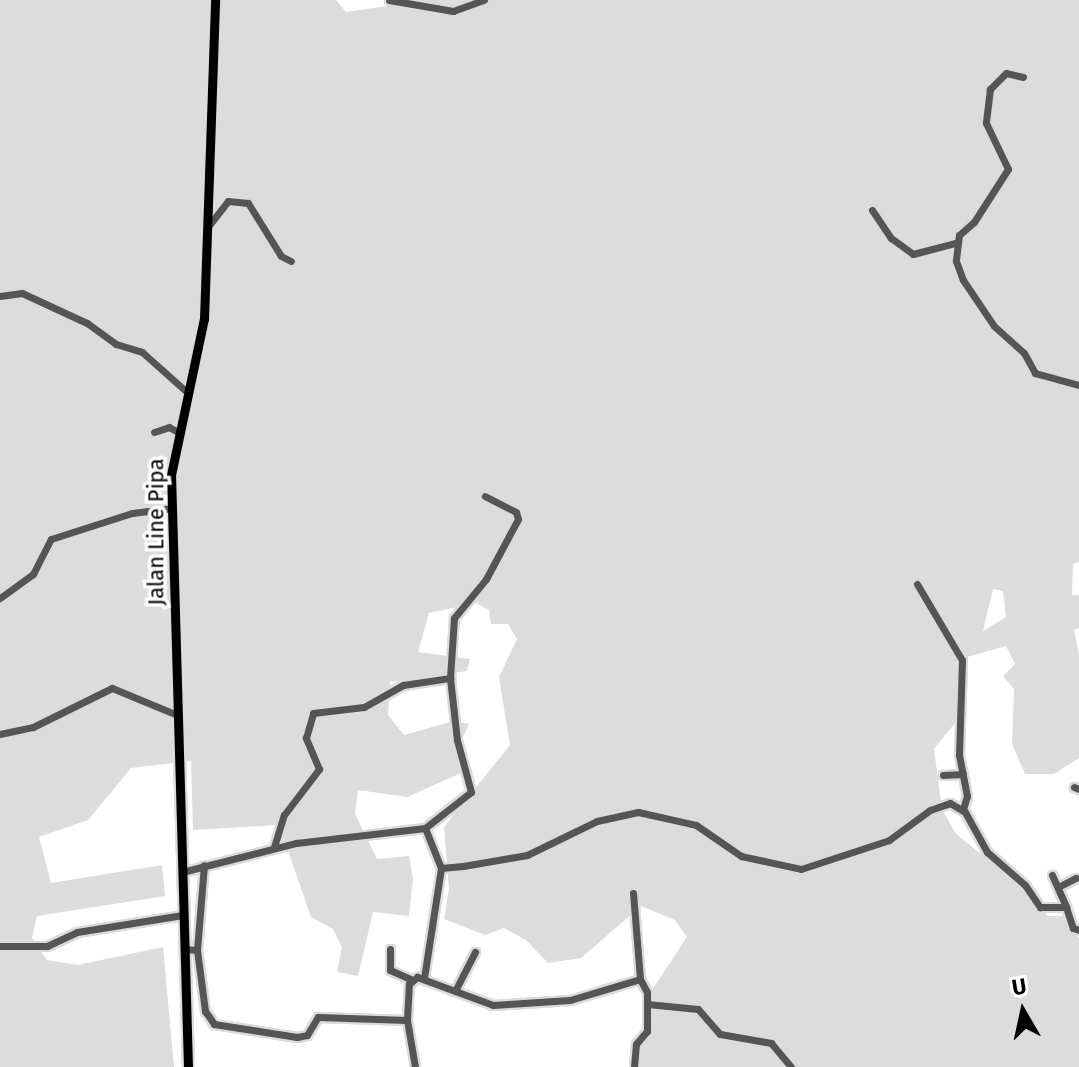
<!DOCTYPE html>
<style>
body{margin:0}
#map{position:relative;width:1079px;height:1067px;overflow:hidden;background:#fff;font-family:"Fira Sans",sans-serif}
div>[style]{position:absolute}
.green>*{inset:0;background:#dcdcdc}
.roads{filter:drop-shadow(2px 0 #dbdbdb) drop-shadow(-2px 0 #dbdbdb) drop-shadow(0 2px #dbdbdb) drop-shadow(0 -2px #dbdbdb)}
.minor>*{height:7px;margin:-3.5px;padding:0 3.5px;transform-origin:3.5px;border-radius:3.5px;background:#555}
.major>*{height:9px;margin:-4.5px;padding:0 4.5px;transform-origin:4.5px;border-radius:4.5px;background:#000}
span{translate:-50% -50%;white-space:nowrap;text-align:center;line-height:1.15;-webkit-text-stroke:7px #fff;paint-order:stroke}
.street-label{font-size:22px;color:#000}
.north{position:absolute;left:983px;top:971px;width:80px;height:80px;-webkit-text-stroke:6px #fff;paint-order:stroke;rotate:351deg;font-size:22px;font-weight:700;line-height:32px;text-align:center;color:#000}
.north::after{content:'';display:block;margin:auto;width:28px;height:36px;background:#000;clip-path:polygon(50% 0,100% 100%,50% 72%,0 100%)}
</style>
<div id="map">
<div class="green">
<div style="clip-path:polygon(evenodd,0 0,336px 0,346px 12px,387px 6px,390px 0,1079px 0,1079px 562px,1073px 564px,1072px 595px,1079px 595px,1079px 628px,1074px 629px,1079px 656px,1079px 758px,1054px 774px,1025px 774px,1012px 744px,1014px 689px,1003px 676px,1015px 664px,1006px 646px,956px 660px,962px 697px,955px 723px,934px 749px,942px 809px,956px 834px,1029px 893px,1048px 916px,1067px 916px,1079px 939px,1079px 1067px,636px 1067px,650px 993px,687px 937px,675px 920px,641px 906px,581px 958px,548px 963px,526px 940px,504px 928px,485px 935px,444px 919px,449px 888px,444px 827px,510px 745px,499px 677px,517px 639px,508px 624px,491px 624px,489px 610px,476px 603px,429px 613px,418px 652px,470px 659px,467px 671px,390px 682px,388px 715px,404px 735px,454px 721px,469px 724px,457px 750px,461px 773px,407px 797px,358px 790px,355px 814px,377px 859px,409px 856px,413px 879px,409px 916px,373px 912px,358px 976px,337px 972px,342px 947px,333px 929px,311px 917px,279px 825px,193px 830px,191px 761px,131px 768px,88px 820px,39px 837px,51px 883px,162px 865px,165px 896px,37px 916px,32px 938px,47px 960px,78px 965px,163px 947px,174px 1067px,0 1067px,0 0,993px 589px,1003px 591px,1006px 617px,983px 631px,993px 589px)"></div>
</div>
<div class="roads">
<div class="minor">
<div style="left:389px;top:0;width:65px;rotate:9.8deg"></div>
<div style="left:453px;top:11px;width:33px;rotate:-20deg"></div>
<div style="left:1023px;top:77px;width:17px;rotate:-167deg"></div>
<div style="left:1006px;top:73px;width:23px;rotate:135deg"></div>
<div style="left:990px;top:89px;width:34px;rotate:97deg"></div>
<div style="left:986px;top:123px;width:51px;rotate:64.4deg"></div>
<div style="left:1008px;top:169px;width:63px;rotate:122.7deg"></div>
<div style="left:974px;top:222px;width:20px;rotate:139deg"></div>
<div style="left:959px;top:235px;width:26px;rotate:97deg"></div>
<div style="left:956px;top:261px;width:20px;rotate:70deg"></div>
<div style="left:963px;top:280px;width:55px;rotate:56deg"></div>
<div style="left:994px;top:326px;width:40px;rotate:42deg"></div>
<div style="left:1024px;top:353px;width:23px;rotate:61deg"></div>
<div style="left:1035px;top:373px;width:46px;rotate:15.3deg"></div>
<div style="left:872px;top:210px;width:34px;rotate:56deg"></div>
<div style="left:891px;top:238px;width:27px;rotate:36deg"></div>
<div style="left:913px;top:254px;width:43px;rotate:-14.7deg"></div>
<div style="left:210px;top:224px;width:29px;rotate:-52deg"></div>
<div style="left:228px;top:201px;width:20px;rotate:6deg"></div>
<div style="left:248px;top:203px;width:62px;rotate:58.1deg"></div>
<div style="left:281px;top:256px;width:11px;rotate:27deg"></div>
<div style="left:0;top:296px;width:22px;rotate:-8deg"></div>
<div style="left:22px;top:293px;width:72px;rotate:24.8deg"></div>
<div style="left:87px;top:323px;width:36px;rotate:36deg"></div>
<div style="left:116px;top:344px;width:27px;rotate:17deg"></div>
<div style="left:142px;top:352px;width:62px;rotate:41.7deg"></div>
<div style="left:154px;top:432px;width:16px;rotate:-18deg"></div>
<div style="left:169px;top:427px;width:10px;rotate:29deg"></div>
<div style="left:917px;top:584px;width:88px;rotate:59.4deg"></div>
<div style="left:962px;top:660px;width:95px;rotate:91.8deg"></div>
<div style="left:959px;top:755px;width:42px;rotate:79deg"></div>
<div style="left:967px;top:796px;width:14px;rotate:107deg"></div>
<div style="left:0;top:598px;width:41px;rotate:-36deg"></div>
<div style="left:33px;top:574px;width:39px;rotate:-63deg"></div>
<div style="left:51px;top:539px;width:85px;rotate:-17.8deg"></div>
<div style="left:132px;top:513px;width:39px;rotate:-7deg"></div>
<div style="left:450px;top:678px;width:60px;rotate:-86.2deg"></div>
<div style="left:454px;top:618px;width:50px;rotate:-50.6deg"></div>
<div style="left:486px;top:579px;width:68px;rotate:-61.9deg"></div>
<div style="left:518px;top:519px;width:7px;rotate:-106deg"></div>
<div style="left:516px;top:512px;width:35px;rotate:-153deg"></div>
<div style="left:0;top:734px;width:34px;rotate:-12deg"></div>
<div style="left:33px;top:727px;width:88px;rotate:-26.3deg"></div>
<div style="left:112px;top:688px;width:68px;rotate:22.4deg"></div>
<div style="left:943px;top:775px;width:20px;rotate:-3deg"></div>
<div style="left:1074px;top:787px;width:5px;rotate:22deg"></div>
<div style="left:274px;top:847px;width:34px;rotate:-73deg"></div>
<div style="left:284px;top:815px;width:58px;rotate:-52.7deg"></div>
<div style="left:319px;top:769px;width:34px;rotate:-113deg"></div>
<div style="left:306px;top:738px;width:26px;rotate:-74deg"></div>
<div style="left:313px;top:713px;width:51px;rotate:-6.7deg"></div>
<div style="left:364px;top:707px;width:45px;rotate:-29.4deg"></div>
<div style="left:403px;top:685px;width:48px;rotate:-8.5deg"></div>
<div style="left:450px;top:678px;width:62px;rotate:83.6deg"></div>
<div style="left:457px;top:740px;width:54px;rotate:74.9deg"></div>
<div style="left:471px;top:792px;width:58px;rotate:142deg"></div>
<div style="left:182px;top:872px;width:118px;rotate:-14.3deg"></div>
<div style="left:296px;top:843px;width:130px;rotate:-6.6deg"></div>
<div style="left:425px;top:828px;width:43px;rotate:68.2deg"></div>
<div style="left:441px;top:868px;width:22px;rotate:-5deg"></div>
<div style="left:463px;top:866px;width:65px;rotate:-9.8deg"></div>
<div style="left:527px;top:855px;width:78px;rotate:-25.9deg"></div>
<div style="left:597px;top:821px;width:42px;rotate:-12.4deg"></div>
<div style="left:638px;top:812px;width:59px;rotate:12.6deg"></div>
<div style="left:696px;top:825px;width:55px;rotate:34.6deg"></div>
<div style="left:741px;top:856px;width:61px;rotate:12.2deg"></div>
<div style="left:801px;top:869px;width:93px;rotate:-18.2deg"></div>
<div style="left:889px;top:840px;width:51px;rotate:-36.2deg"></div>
<div style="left:930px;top:810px;width:21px;rotate:-19deg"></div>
<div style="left:950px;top:803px;width:17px;rotate:31deg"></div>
<div style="left:965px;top:812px;width:46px;rotate:61.2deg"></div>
<div style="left:987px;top:852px;width:50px;rotate:41deg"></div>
<div style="left:1025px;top:885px;width:27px;rotate:56deg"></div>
<div style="left:1040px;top:907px;width:26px"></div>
<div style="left:1066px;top:907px;width:22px;rotate:72deg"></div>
<div style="left:1073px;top:928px;width:6px;rotate:18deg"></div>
<div style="left:1052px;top:875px;width:35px;rotate:66deg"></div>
<div style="left:1058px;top:887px;width:20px;rotate:-27deg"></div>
<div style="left:633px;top:893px;width:86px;rotate:85.3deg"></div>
<div style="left:0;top:946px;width:47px"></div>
<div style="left:47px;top:946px;width:33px;rotate:-25deg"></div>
<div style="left:77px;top:932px;width:107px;rotate:-9.1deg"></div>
<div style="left:184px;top:949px;width:13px;rotate:4deg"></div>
<div style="left:197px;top:950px;width:62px;rotate:82.5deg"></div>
<div style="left:205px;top:1011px;width:16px;rotate:55deg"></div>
<div style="left:214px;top:1024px;width:84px;rotate:8.9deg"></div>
<div style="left:297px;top:1037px;width:10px;rotate:-11deg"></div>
<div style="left:307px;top:1035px;width:21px;rotate:-59deg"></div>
<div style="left:318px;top:1017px;width:89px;rotate:1.9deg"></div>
<div style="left:407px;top:1020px;width:48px;rotate:80.3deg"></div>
<div style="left:390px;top:949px;width:21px;rotate:90deg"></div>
<div style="left:390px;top:970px;width:24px;rotate:24deg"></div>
<div style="left:197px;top:950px;width:85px;rotate:-85.3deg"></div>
<div style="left:424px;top:978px;width:111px;rotate:-81.2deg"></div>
<div style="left:455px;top:991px;width:44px;rotate:-62.9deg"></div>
<div style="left:647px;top:1004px;width:51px;rotate:5.6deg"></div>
<div style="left:698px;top:1009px;width:33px;rotate:49deg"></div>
<div style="left:720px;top:1034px;width:52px;rotate:10deg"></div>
<div style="left:771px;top:1043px;width:31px;rotate:50deg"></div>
<div style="left:407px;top:1020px;width:36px;rotate:-87deg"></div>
<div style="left:409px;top:984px;width:11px;rotate:-41deg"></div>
<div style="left:417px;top:977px;width:81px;rotate:20.2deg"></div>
<div style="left:493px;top:1005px;width:77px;rotate:-3.7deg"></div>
<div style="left:570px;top:1000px;width:73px;rotate:-16.7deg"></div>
<div style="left:640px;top:979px;width:15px;rotate:62deg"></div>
<div style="left:647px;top:992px;width:39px;rotate:90deg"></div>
<div style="left:647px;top:1031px;width:17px;rotate:130deg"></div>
<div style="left:636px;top:1044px;width:23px;rotate:95deg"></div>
</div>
<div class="major">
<div style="left:188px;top:1067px;width:592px;rotate:-91.64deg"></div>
<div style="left:171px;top:475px;width:159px;rotate:-78.1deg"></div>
<div style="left:204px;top:319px;width:319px;rotate:-88deg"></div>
</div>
</div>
<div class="street-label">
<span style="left:156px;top:532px;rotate:-90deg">Jalan Line Pipa</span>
</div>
<div class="north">U</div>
</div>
